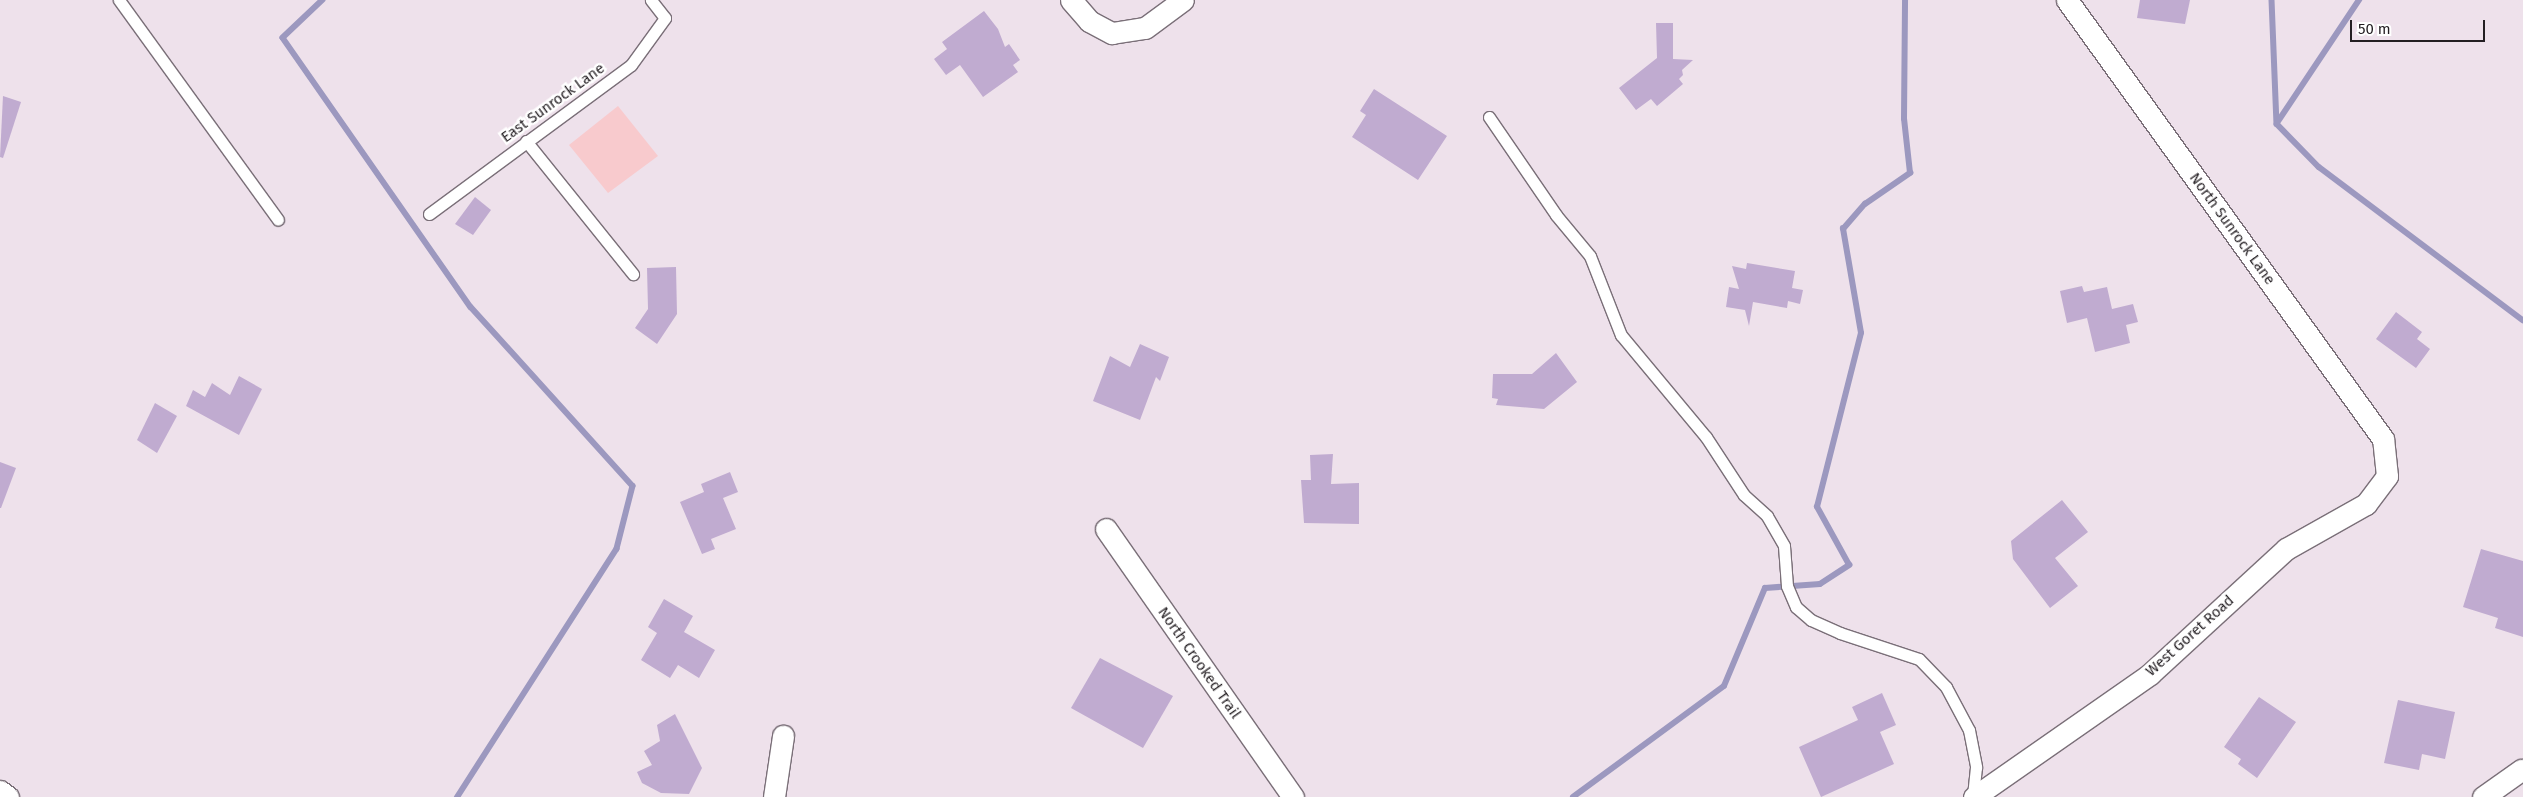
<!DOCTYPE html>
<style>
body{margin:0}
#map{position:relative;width:2523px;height:797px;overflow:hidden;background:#eee1eb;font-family:"Fira Sans",sans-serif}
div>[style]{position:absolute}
.green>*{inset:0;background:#f8cacd}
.stream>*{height:5.5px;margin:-2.75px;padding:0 2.75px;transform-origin:2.75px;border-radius:2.75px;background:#9c98bf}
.building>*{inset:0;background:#c0abd0}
.roads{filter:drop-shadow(1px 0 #7a6f78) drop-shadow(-1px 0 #7a6f78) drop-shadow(0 1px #7a6f78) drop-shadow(0 -1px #7a6f78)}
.service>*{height:11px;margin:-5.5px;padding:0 5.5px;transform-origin:5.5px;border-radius:5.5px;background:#fff}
.minor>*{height:21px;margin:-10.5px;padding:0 10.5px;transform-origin:10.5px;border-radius:10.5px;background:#fff}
span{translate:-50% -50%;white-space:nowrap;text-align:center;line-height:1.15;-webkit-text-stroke:5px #fff;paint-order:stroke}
.street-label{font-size:15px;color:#231e22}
.scale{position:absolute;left:2350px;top:20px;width:135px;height:22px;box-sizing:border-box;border:2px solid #231e22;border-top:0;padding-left:6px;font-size:15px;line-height:18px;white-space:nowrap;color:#231e22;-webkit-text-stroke:4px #fff;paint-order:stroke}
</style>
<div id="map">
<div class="green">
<div style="clip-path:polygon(618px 106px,658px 156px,608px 193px,569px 145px)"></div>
</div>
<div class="stream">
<div style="left:323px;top:0;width:55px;rotate:136.5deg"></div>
<div style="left:283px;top:38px;width:328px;rotate:55.1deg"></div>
<div style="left:471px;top:307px;width:241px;rotate:47.9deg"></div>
<div style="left:633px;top:486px;width:65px;rotate:104.3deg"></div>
<div style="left:617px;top:549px;width:295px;rotate:122.7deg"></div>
<div style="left:2272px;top:0;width:124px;rotate:87.7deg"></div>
<div style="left:2277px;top:124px;width:60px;rotate:45.7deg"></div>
<div style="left:2319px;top:167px;width:255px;rotate:36.9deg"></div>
<div style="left:2277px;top:123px;width:148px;rotate:-56.3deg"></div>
<div style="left:1573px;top:797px;width:187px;rotate:-36.3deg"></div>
<div style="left:1724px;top:686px;width:106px;rotate:-67.3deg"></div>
<div style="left:1765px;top:588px;width:55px;rotate:-4.2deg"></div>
<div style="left:1820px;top:584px;width:35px;rotate:-33deg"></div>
<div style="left:1849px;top:565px;width:66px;rotate:-118.9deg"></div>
<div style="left:1817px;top:507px;width:179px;rotate:-75.8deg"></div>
<div style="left:1861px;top:333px;width:106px;rotate:-99.8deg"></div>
<div style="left:1843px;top:229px;width:33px;rotate:-49deg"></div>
<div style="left:1865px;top:204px;width:55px;rotate:-34.6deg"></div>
<div style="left:1910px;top:173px;width:54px;rotate:-96.3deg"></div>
<div style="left:1904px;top:119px;width:119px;rotate:-89.5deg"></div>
</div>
<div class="building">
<div style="clip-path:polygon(2140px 0,2190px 0,2185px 24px,2137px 18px)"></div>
<div style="clip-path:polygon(984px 11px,998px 29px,1005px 47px,1009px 44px,1020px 60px,1013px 65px,1018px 72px,983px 97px,960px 65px,946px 75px,934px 59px,947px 49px,942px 42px)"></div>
<div style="clip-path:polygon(1656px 23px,1673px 23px,1673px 59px,1693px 60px,1682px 70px,1683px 75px,1679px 79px,1683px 84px,1657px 106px,1651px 99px,1636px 110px,1619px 88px,1657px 58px)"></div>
<div style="clip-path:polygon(1374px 89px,1447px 136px,1418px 180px,1352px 137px,1366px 115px,1360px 111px)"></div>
<div style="clip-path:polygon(3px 96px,21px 102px,3px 158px,0 157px)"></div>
<div style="clip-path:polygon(475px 197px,491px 210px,473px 235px,455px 224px)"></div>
<div style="clip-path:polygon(1747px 263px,1795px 271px,1792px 288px,1803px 290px,1800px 304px,1788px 301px,1787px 308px,1753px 302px,1749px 326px,1745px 310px,1726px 307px,1729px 287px,1739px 289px,1732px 266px,1746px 269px)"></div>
<div style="clip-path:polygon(676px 267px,677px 314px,657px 344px,635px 328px,648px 309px,647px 268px)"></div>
<div style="clip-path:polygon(2082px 286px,2084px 292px,2107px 287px,2112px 309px,2133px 304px,2138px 322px,2126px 325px,2130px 343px,2095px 352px,2087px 318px,2067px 323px,2060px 291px)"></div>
<div style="clip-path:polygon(2396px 312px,2422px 332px,2417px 339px,2430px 349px,2416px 368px,2376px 339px)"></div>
<div style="clip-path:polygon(1140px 344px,1169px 357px,1160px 381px,1156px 377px,1140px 420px,1093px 401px,1110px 356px,1130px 367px)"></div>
<div style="clip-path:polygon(1556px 353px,1577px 382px,1544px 409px,1496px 405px,1498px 399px,1492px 398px,1493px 374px,1532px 374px)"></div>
<div style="clip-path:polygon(239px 376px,262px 389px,239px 435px,186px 406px,193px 390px,205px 397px,212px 383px,230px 395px)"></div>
<div style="clip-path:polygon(155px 403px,177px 416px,157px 453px,137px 440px)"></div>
<div style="clip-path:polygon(1333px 454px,1331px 484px,1359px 483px,1359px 524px,1304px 523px,1301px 480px,1311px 480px,1310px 455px)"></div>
<div style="clip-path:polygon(0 462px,16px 468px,1px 508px,0 508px)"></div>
<div style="clip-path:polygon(730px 472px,738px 492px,723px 498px,736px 529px,711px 539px,715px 549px,702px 554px,680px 502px,704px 492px,701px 484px)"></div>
<div style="clip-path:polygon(2062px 500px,2088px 532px,2055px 558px,2078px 586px,2050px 608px,2013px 559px,2011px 541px)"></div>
<div style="clip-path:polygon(2481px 549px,2523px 561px,2523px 637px,2495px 628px,2498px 618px,2463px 607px)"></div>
<div style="clip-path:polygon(664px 599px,693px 616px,684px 632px,715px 650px,699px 678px,678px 665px,670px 678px,641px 660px,657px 633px,648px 627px)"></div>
<div style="clip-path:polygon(1100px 658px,1173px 696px,1143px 748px,1071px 708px)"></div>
<div style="clip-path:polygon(1882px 693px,1896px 725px,1880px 732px,1894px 764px,1821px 797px,1799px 747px,1858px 720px,1852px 707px)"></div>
<div style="clip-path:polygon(2259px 697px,2296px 722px,2257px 778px,2238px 764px,2241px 759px,2224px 747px)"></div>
<div style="clip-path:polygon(2398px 700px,2455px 712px,2445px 759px,2422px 754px,2419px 770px,2384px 763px)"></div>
<div style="clip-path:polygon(675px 714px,702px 768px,689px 794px,661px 793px,642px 783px,637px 772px,652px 765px,644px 751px,660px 741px,657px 725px)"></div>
</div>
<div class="roads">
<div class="service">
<div style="left:119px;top:0;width:271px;rotate:54.1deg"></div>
<div style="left:1489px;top:117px;width:119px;rotate:55.6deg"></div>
<div style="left:1556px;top:215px;width:53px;rotate:50.3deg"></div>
<div style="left:1590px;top:256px;width:85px;rotate:68.6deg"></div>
<div style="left:1621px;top:335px;width:133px;rotate:50.2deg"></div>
<div style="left:1706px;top:437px;width:69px;rotate:56.8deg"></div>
<div style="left:1744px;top:495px;width:31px;rotate:42deg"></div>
<div style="left:1767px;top:516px;width:34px;rotate:60deg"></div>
<div style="left:1784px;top:546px;width:40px;rotate:85.7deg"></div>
<div style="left:1787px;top:586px;width:23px;rotate:67deg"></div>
<div style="left:1796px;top:607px;width:20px;rotate:41deg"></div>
<div style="left:1811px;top:620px;width:32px;rotate:24deg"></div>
<div style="left:1840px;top:633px;width:83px;rotate:18.2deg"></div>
<div style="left:1919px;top:659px;width:39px;rotate:46deg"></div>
<div style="left:1946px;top:687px;width:49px;rotate:61.9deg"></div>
<div style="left:1969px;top:730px;width:38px;rotate:79deg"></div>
<div style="left:1976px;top:767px;width:30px;rotate:96deg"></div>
<div style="left:526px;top:141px;width:171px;rotate:51.2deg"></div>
<div style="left:429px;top:214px;width:251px;rotate:-36.4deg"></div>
<div style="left:631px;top:65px;width:58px;rotate:-54.1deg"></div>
<div style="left:665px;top:18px;width:23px;rotate:-128deg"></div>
</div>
<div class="minor">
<div style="left:1071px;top:0;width:28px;rotate:49deg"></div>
<div style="left:1089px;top:21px;width:26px;rotate:28deg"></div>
<div style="left:1112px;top:33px;width:33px;rotate:-9deg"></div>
<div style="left:1145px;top:28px;width:47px;rotate:-36.4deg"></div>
<div style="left:1106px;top:529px;width:327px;rotate:55.1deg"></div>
<div style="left:0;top:791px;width:10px;rotate:37deg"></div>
<div style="left:774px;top:797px;width:62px;rotate:-81.6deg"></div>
<div style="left:1974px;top:797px;width:215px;rotate:-34.9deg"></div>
<div style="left:2150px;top:674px;width:185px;rotate:-42.6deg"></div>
<div style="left:2286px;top:549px;width:92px;rotate:-29.4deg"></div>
<div style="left:2366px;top:504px;width:35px;rotate:-53deg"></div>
<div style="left:2387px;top:476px;width:37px;rotate:-96deg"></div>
<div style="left:2383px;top:439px;width:541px;rotate:-125.75deg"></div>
<div style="left:2483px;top:797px;width:47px;rotate:-35.4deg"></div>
</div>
</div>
<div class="street-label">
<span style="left:553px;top:103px;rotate:-36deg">East Sunrock Lane</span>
<span style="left:2232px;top:229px;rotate:54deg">North Sunrock Lane</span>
<span style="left:2190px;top:636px;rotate:-42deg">West Goret Road</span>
<span style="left:1199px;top:663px;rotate:55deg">North Crooked Trail</span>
</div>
<div class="scale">50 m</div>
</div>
